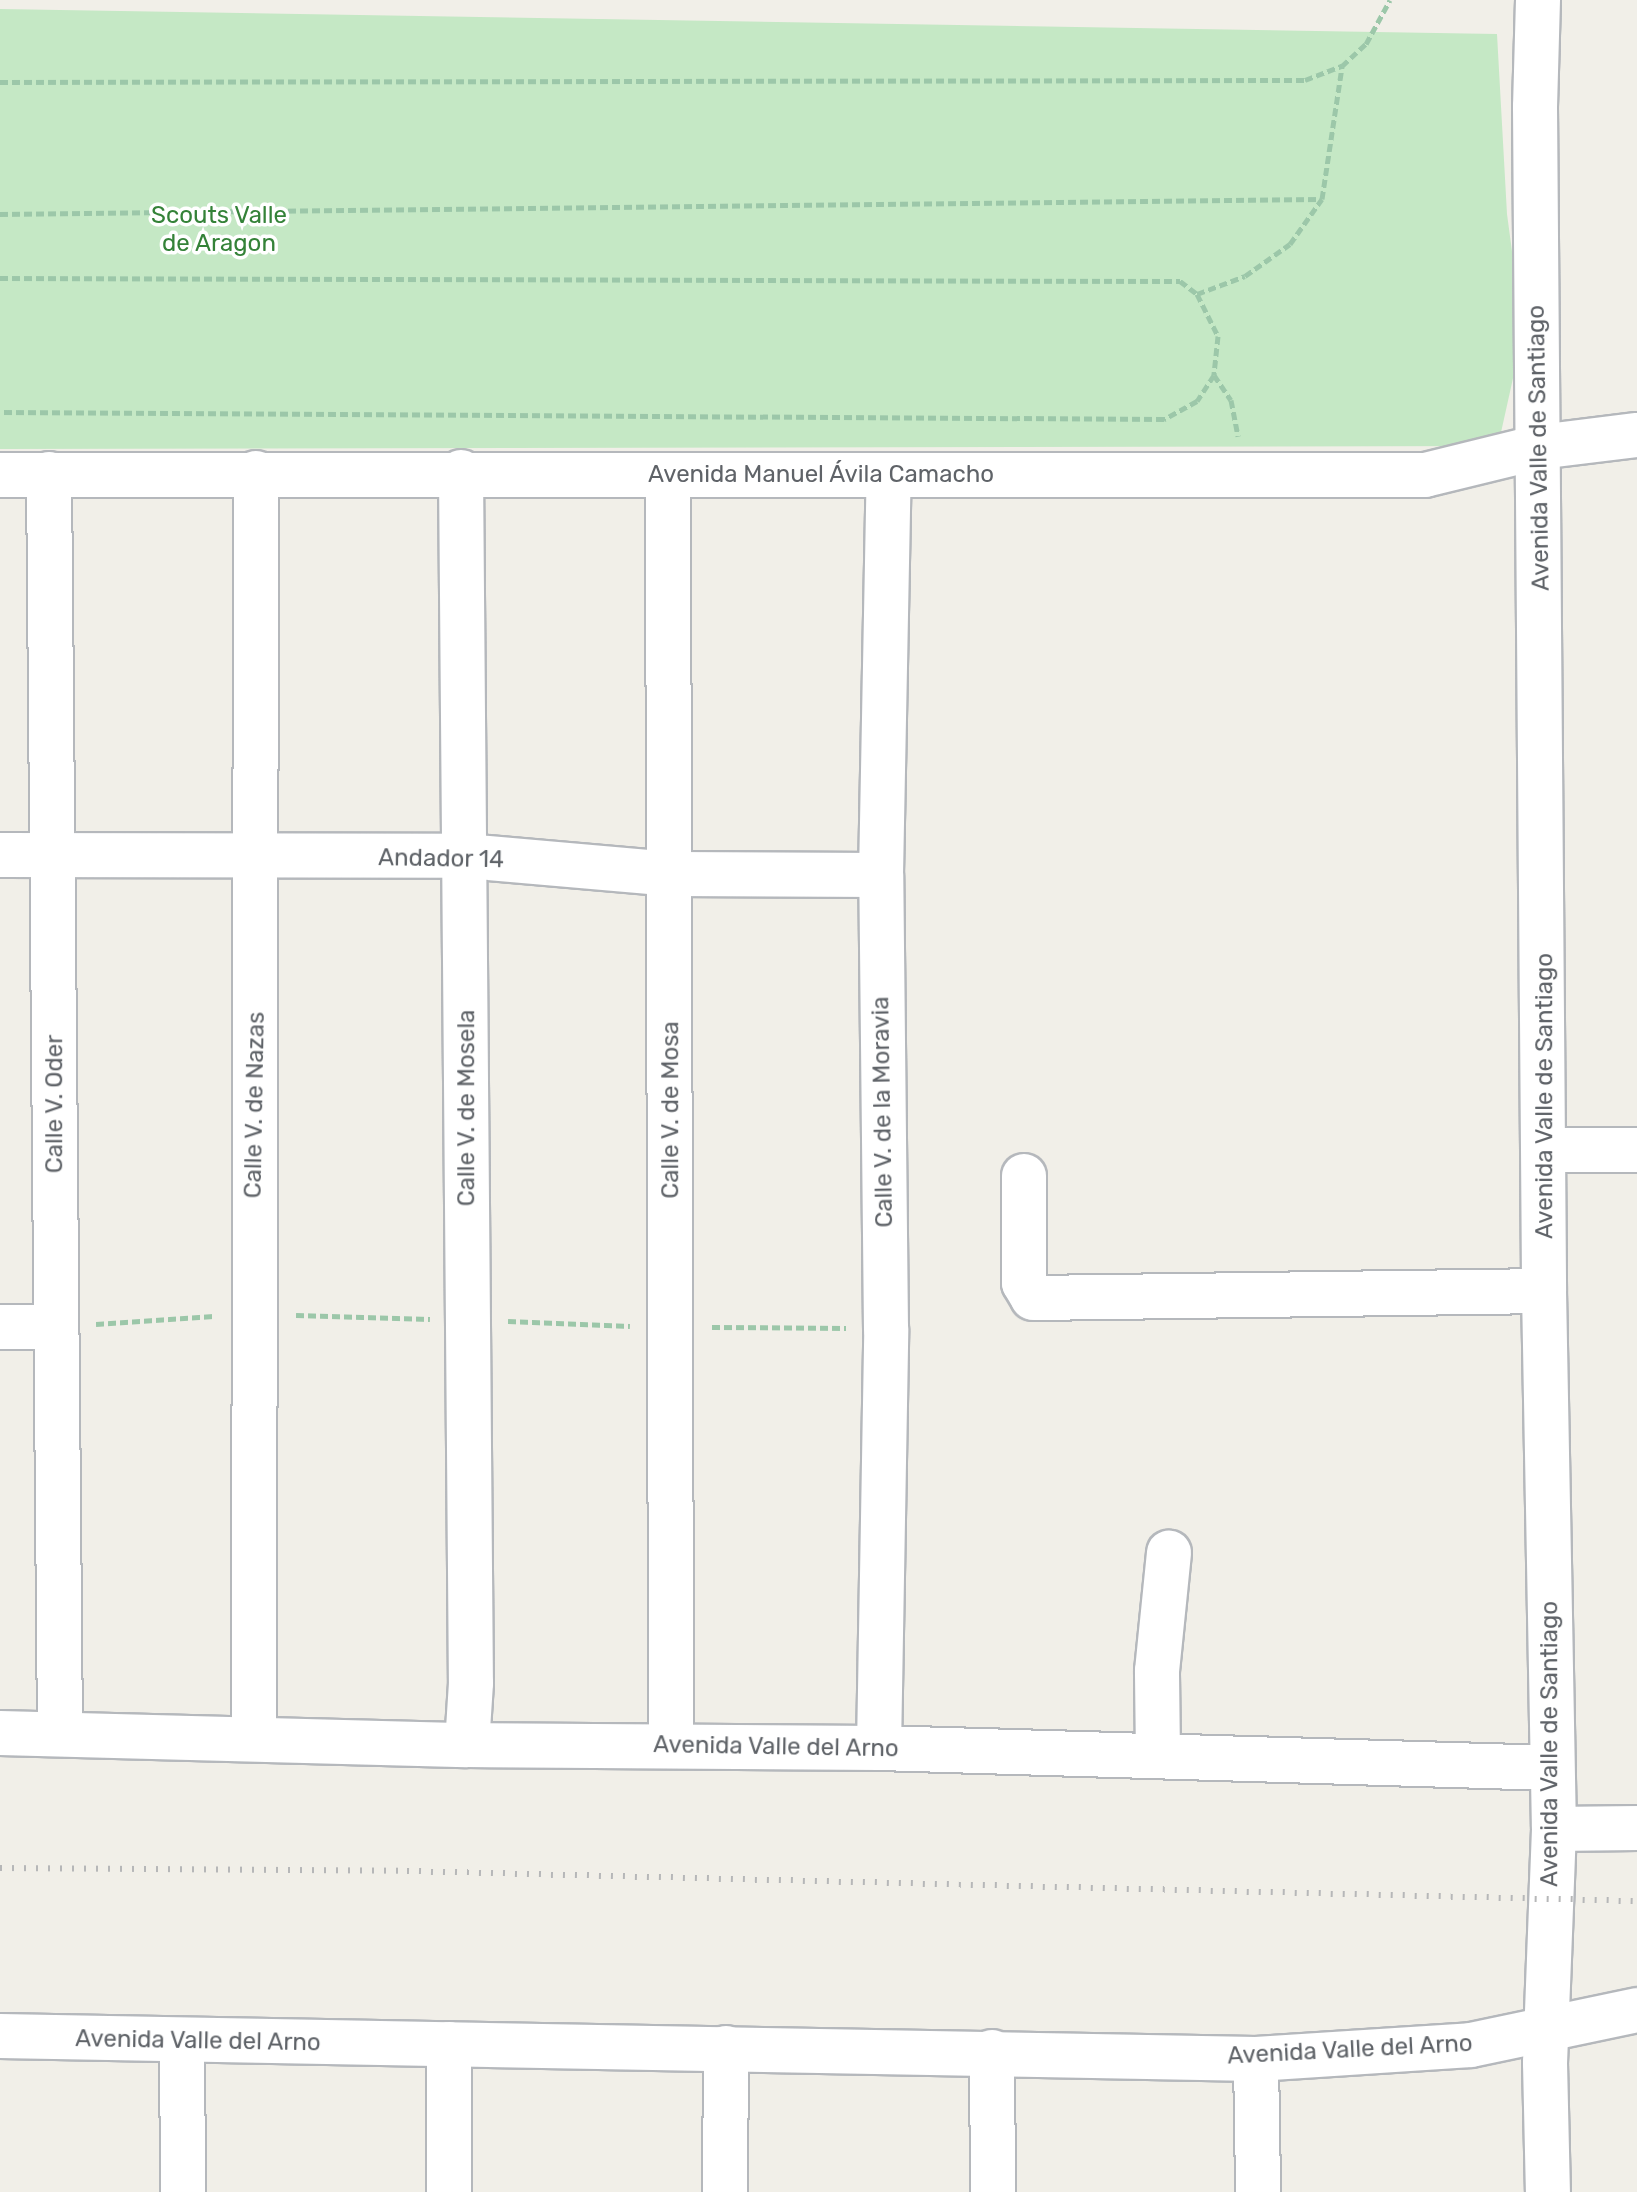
<!DOCTYPE html>
<meta charset="utf-8">
<style>
body{margin:0}
#map{position:relative;width:1637px;height:2192px;overflow:hidden;background:#f1efe8;font-family:Rubik,sans-serif}
div>[style]{position:absolute}
.green>*{inset:0;background:#c5e8c5}
.path>*{height:5px;margin-top:-2.5px;transform-origin:0;background:repeating-linear-gradient(90deg,#9cc7a9 0 8px,transparent 0 12px)}
.roads{filter:drop-shadow(2px 0 #b5b8bc) drop-shadow(-2px 0 #b5b8bc) drop-shadow(0 2px #b5b8bc) drop-shadow(0 -2px #b5b8bc)}
.minor>*{height:44px;margin:-22px;padding:0 22px;transform-origin:22px;border-radius:22px;background:#fff}
.rail>*{height:6px;margin-top:-3px;transform-origin:0;background:repeating-linear-gradient(90deg,#b6b7b8 0 2px,transparent 0 12px)}
span{translate:-50% -50%;white-space:nowrap;text-align:center;line-height:1.15;-webkit-text-stroke:7px #fff;paint-order:stroke}
.park-label{font-size:24px;color:#348238}
.street-label{font-size:24px;color:#5f6368}
</style>
<div id="map">
<div class="green">
<div style="clip-path:polygon(0 9px,1497px 34px,1507px 214px,1523px 333px,1498px 446px,0 449px)"></div>
</div>
<div class="path">
<div style="left:0;top:82px;width:1305px;rotate:-0.09deg"></div>
<div style="left:1305px;top:80px;width:40px;rotate:-21deg"></div>
<div style="left:1342px;top:66px;width:33px;rotate:-43deg"></div>
<div style="left:1366px;top:44px;width:50px;rotate:-61.4deg"></div>
<div style="left:0;top:214px;width:1322px;rotate:-0.65deg"></div>
<div style="left:0;top:278px;width:1180px;rotate:0.15deg"></div>
<div style="left:1180px;top:281px;width:21px;rotate:37deg"></div>
<div style="left:1197px;top:294px;width:47px;rotate:63.4deg"></div>
<div style="left:1218px;top:336px;width:39px;rotate:96deg"></div>
<div style="left:1214px;top:375px;width:31px;rotate:123deg"></div>
<div style="left:1197px;top:401px;width:38px;rotate:151deg"></div>
<div style="left:1164px;top:419px;width:1164px;rotate:-179.66deg"></div>
<div style="left:1197px;top:294px;width:51px;rotate:-20.6deg"></div>
<div style="left:1245px;top:276px;width:55px;rotate:-35.4deg"></div>
<div style="left:1290px;top:244px;width:55px;rotate:-54.6deg"></div>
<div style="left:1322px;top:199px;width:134px;rotate:-81.4deg"></div>
<div style="left:1214px;top:375px;width:30px;rotate:56deg"></div>
<div style="left:1231px;top:400px;width:37px;rotate:79deg"></div>
<div style="left:296px;top:1315px;width:134px;rotate:1.7deg"></div>
<div style="left:508px;top:1321px;width:122px;rotate:2.3deg"></div>
<div style="left:96px;top:1324px;width:118px;rotate:-3.9deg"></div>
<div style="left:712px;top:1327px;width:134px;rotate:0.4deg"></div>
</div>
<div class="roads">
<div class="minor">
<div style="left:1538px;top:0;width:107px;rotate:91.6deg"></div>
<div style="left:1535px;top:107px;width:1184px;rotate:89.56deg"></div>
<div style="left:1544px;top:1291px;width:538px;rotate:88.94deg"></div>
<div style="left:1554px;top:1829px;width:234px;rotate:92.2deg"></div>
<div style="left:1545px;top:2063px;width:129px;rotate:88.7deg"></div>
<div style="left:461px;top:472px;width:1211px;rotate:89.53deg"></div>
<div style="left:471px;top:1683px;width:62px;rotate:93.7deg"></div>
<div style="left:49px;top:474px;width:1260px;rotate:89.5deg"></div>
<div style="left:0;top:475px;width:1425px"></div>
<div style="left:1425px;top:475px;width:117px;rotate:-13.8deg"></div>
<div style="left:1539px;top:447px;width:99px;rotate:-7deg"></div>
<div style="left:668px;top:476px;width:1269px;rotate:89.86deg"></div>
<div style="left:0;top:855px;width:466px;rotate:0.1deg"></div>
<div style="left:466px;top:856px;width:208px;rotate:5deg"></div>
<div style="left:673px;top:874px;width:208px;rotate:0.3deg"></div>
<div style="left:1546px;top:1150px;width:91px"></div>
<div style="left:1024px;top:1176px;width:107px;rotate:90deg"></div>
<div style="left:1024px;top:1283px;width:17px;rotate:59deg"></div>
<div style="left:1033px;top:1298px;width:511px;rotate:-0.78deg"></div>
<div style="left:0;top:1327px;width:56px"></div>
<div style="left:0;top:1733px;width:467px;rotate:1.5deg"></div>
<div style="left:467px;top:1745px;width:412px;rotate:0.4deg"></div>
<div style="left:879px;top:1748px;width:673px;rotate:1.7deg"></div>
<div style="left:254px;top:1737px;width:1264px;rotate:-89.91deg"></div>
<div style="left:879px;top:1748px;width:419px;rotate:-89deg"></div>
<div style="left:886px;top:1329px;width:454px;rotate:-90.6deg"></div>
<div style="left:881px;top:875px;width:399px;rotate:-88.9deg"></div>
<div style="left:1158px;top:1756px;width:85px;rotate:-90.7deg"></div>
<div style="left:1157px;top:1671px;width:119px;rotate:-84.2deg"></div>
<div style="left:1554px;top:1829px;width:83px;rotate:-0.7deg"></div>
<div style="left:0;top:2036px;width:1256px;rotate:1.05deg"></div>
<div style="left:1256px;top:2059px;width:215px;rotate:-3.7deg"></div>
<div style="left:1471px;top:2045px;width:170px;rotate:-11.9deg"></div>
<div style="left:182px;top:2043px;width:149px;rotate:89.6deg"></div>
<div style="left:449px;top:2044px;width:148px;rotate:90deg"></div>
<div style="left:992px;top:2052px;width:140px;rotate:89.6deg"></div>
<div style="left:1256px;top:2059px;width:133px;rotate:89.1deg"></div>
<div style="left:725px;top:2192px;width:144px;rotate:-89.6deg"></div>
</div>
</div>
<div class="rail">
<div style="left:0;top:1868px;width:407px;rotate:0.4deg"></div>
<div style="left:407px;top:1871px;width:1230px;rotate:1.4deg"></div>
</div>
<div class="park-label">
<span style="left:219px;top:230px">Scouts Valle<br>de Aragon</span>
</div>
<div class="street-label">
<span style="left:1539px;top:448px;rotate:-91deg">Avenida Valle de Santiago</span>
<span style="left:821px;top:475px">Avenida Manuel Ávila Camacho</span>
<span style="left:441px;top:859px;rotate:1deg">Andador 14</span>
<span style="left:1545px;top:1096px;rotate:-90deg">Avenida Valle de Santiago</span>
<span style="left:55px;top:1104px;rotate:-90deg">Calle V. Oder</span>
<span style="left:255px;top:1105px;rotate:-89deg">Calle V. de Nazas</span>
<span style="left:467px;top:1108px;rotate:-90deg">Calle V. de Mosela</span>
<span style="left:671px;top:1110px;rotate:-90deg">Calle V. de Mosa</span>
<span style="left:883px;top:1112px;rotate:-91deg">Calle V. de la Moravia</span>
<span style="left:1550px;top:1744px;rotate:-90deg">Avenida Valle de Santiago</span>
<span style="left:776px;top:1747px;rotate:1deg">Avenida Valle del Arno</span>
<span style="left:198px;top:2041px;rotate:1deg">Avenida Valle del Arno</span>
<span style="left:1350px;top:2050px;rotate:-3deg">Avenida Valle del Arno</span>
</div>
</div>
